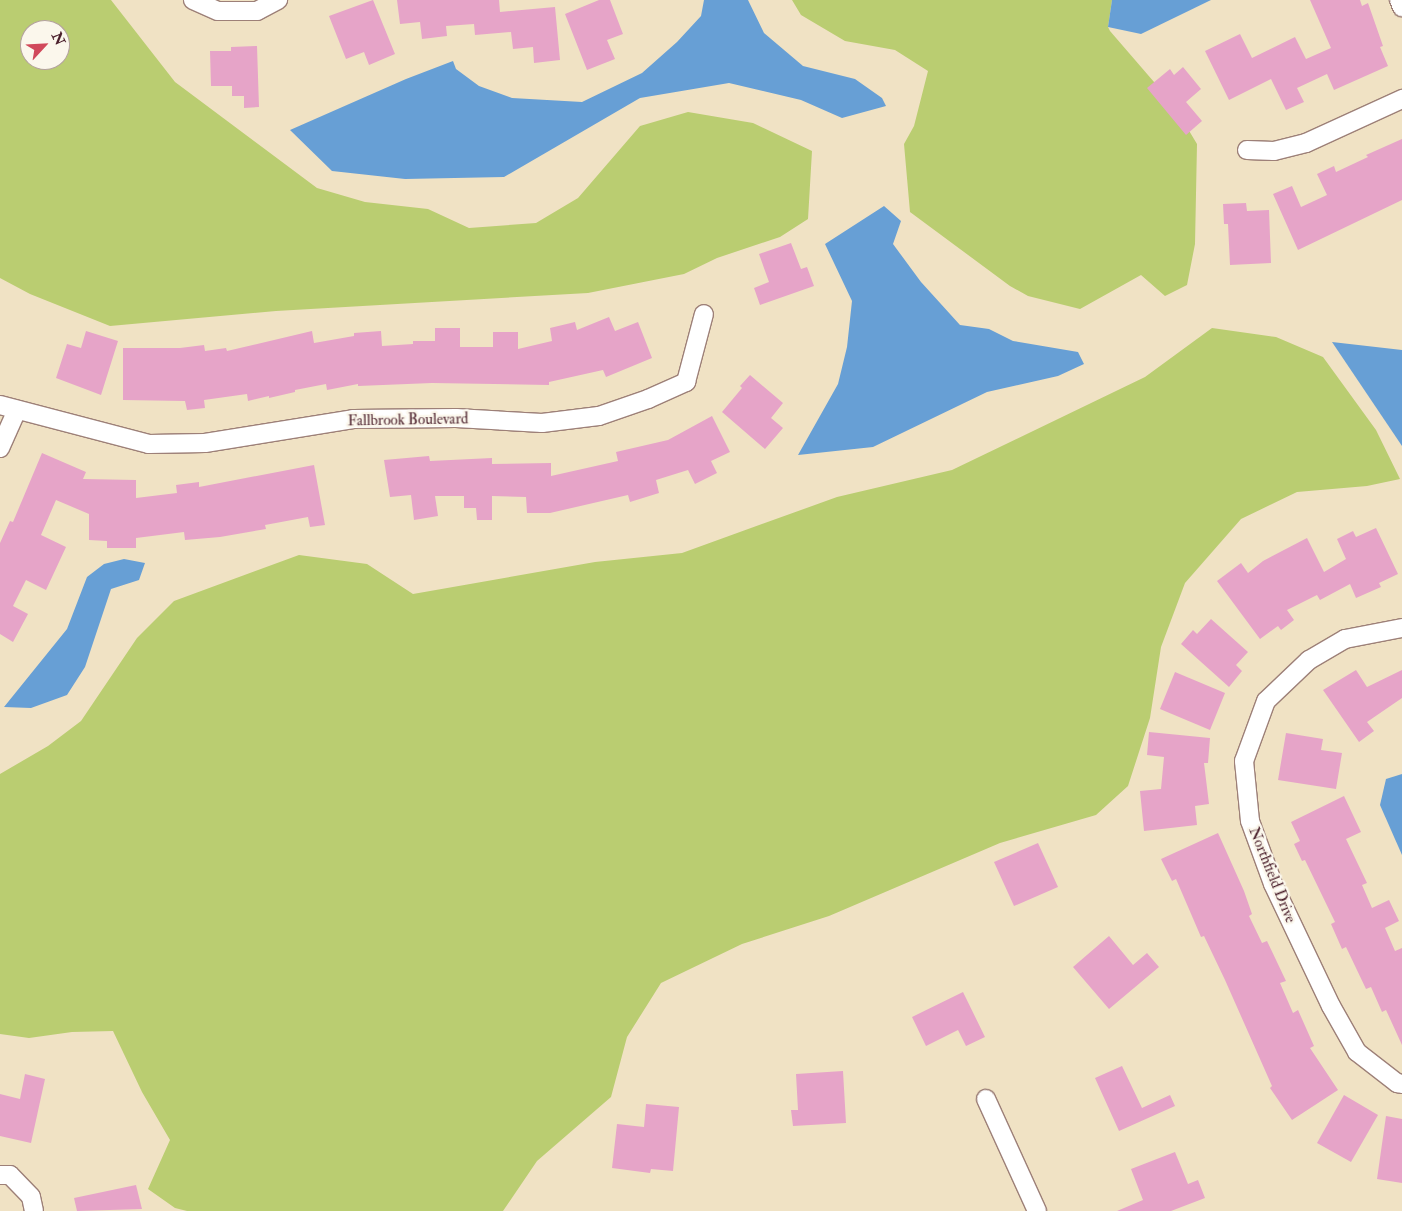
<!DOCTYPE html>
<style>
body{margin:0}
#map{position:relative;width:1402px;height:1211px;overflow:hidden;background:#f0e2c4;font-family:"IM FELL Double Pica",serif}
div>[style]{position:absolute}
.green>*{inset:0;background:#bacd71}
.water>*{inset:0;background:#679fd5}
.building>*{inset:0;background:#e6a4c8}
.roads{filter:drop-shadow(1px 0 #9d8078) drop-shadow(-1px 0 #9d8078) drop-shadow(0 1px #9d8078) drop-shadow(0 -1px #9d8078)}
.street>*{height:18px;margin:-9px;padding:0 9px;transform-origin:9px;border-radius:9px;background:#fff}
span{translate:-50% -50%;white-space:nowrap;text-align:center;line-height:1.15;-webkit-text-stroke:4.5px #fbf7ec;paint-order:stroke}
.street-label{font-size:15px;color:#4a1f2b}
.north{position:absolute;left:20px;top:20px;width:50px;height:50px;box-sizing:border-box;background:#fbf7ec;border:1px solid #b4a19f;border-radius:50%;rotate:65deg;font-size:14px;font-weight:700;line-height:20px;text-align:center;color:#4a1f2b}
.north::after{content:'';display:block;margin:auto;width:18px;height:22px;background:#d1495b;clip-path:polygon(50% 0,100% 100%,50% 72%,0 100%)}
</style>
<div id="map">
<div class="green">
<div style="clip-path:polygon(evenodd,0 0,111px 0,175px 82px,317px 188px,365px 202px,428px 209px,469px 228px,536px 223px,578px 198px,640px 126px,688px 112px,753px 123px,812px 151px,808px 219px,780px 237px,717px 258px,684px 274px,588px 293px,276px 311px,110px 326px,30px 294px,0 278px,0 0,30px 30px,60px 30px,60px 60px,30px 60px,30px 30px)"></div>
<div style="clip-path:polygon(792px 0,1112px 0,1108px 27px,1110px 31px,1173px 104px,1197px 144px,1195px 244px,1187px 285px,1165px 296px,1141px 275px,1080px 309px,1028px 296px,1010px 286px,910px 212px,904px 144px,914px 126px,928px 71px,895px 50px,845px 41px,801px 15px)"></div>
<div style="clip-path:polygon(1212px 328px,1276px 337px,1323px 357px,1376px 430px,1400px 479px,1367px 486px,1297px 492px,1241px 519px,1185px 583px,1161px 647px,1150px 718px,1128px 786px,1096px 815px,1000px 843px,829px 916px,742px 944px,661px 983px,627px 1037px,611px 1097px,537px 1161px,503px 1211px,187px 1211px,175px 1208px,148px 1189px,170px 1140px,142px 1092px,113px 1031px,72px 1032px,29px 1038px,0 1034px,0 774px,48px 746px,81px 721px,137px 638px,174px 601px,299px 555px,367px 564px,413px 594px,595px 562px,682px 553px,837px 497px,952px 470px,1145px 377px)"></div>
</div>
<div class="water">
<div style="clip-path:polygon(704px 0,748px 0,764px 33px,803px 66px,855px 79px,882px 98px,886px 106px,842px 118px,801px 100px,729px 83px,640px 98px,504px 177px,405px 179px,332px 171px,290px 130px,406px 79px,453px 61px,456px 69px,479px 86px,512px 98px,582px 102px,642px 73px,677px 42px,701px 16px)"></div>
<div style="clip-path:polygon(1112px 0,1211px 0,1141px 34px,1108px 27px)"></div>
<div style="clip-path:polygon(884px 206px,901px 221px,893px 244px,921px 282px,960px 325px,989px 329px,1013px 341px,1078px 352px,1084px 364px,1058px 376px,987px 392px,873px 447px,798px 455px,838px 384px,847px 347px,852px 301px,825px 244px)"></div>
<div style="clip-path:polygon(1332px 342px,1402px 350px,1402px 446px)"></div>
<div style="clip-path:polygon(124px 559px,145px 563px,139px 580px,111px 589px,85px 667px,67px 695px,31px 708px,4px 707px,67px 629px,87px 577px,104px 564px)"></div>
<div style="clip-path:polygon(1402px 774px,1402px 855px,1380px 805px,1386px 779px)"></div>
</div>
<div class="building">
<div style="clip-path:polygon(373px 0,395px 54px,369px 65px,364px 52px,346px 59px,329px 16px)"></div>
<div style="clip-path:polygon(397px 0,499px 0,500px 12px,555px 7px,560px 60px,534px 63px,533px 47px,513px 49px,511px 32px,475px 35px,474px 24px,446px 26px,447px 36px,422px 39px,420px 22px,400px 24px)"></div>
<div style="clip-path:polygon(599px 0,610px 0,623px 34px,607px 40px,615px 59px,587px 70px,565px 14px)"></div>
<div style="clip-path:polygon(1310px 0,1360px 0,1362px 6px,1368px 3px,1383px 46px,1380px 47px,1388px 66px,1334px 90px,1327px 74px,1297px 88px,1304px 102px,1286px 110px,1271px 79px,1229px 100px,1205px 51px,1240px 34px,1252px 58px,1295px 37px,1306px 59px,1331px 48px)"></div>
<div style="clip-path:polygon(257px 46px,259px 107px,244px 108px,244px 96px,232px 96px,232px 86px,211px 86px,210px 51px,231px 51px,231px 47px)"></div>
<div style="clip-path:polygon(1183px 67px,1201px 89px,1186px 102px,1202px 121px,1186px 135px,1147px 88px,1170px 69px,1174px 75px)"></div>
<div style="clip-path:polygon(1402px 139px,1402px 200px,1298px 250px,1273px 194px,1292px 186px,1301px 207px,1327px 195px,1317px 174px,1334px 166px,1336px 172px,1368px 157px,1366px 155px)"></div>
<div style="clip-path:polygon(1246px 203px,1247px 211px,1269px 210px,1271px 263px,1230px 265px,1228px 224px,1224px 224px,1223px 204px)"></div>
<div style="clip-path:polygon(791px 243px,801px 269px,807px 267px,814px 286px,760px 305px,754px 288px,769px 282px,759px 254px)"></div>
<div style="clip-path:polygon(609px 317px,615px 331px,638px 322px,652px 358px,606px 377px,603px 370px,549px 382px,549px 385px,432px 383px,358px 386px,358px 384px,327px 390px,326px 384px,295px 390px,295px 392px,269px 398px,269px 396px,248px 401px,247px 394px,204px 400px,205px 408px,187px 410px,185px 401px,123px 400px,123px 348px,180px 348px,204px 345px,205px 351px,226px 348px,227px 351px,312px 331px,314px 343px,354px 336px,354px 333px,381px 331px,382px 346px,413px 344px,413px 341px,435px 341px,435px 328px,460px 328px,460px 347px,493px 347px,493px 332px,518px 332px,518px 349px,552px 341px,550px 328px,575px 322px,577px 330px)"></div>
<div style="clip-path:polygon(86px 331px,118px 341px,101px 395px,56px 378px,67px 344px,81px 348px)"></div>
<div style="clip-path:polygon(750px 375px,783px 403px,771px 418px,783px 428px,765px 449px,722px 412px,742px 388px,740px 386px)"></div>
<div style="clip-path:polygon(712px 416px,730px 452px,711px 461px,717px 473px,695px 484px,688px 470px,656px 480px,659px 493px,630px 502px,628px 495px,550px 513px,527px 513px,526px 497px,492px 496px,492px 520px,477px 520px,476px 508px,464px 508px,464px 496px,435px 496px,438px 516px,414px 520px,411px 495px,390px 497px,384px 460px,429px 456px,430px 461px,492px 458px,492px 464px,551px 463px,551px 476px,618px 461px,616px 452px,668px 440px)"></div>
<div style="clip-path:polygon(42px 453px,86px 472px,83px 479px,136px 480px,136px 498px,177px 493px,176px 485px,199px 482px,199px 487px,314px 465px,325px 525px,310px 527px,308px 517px,265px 525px,266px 529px,220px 537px,185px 540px,184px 532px,136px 538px,136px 548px,107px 548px,107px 541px,89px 540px,89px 514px,56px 500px,41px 535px,66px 547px,46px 590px,26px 580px,13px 606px,28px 614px,13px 642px,0 634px,0 543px,10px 521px,13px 522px)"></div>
<div style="clip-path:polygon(1376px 528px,1398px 574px,1379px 583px,1381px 587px,1356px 598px,1350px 584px,1320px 600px,1317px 595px,1287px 610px,1294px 620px,1281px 630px,1278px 626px,1260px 639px,1217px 581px,1241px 563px,1248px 573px,1263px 561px,1307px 538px,1324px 572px,1346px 559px,1337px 539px,1353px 531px,1356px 537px)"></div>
<div style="clip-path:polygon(1211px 619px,1248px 652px,1236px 665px,1242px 671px,1229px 687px,1181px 644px,1193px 630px,1197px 634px)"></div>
<div style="clip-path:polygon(1356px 670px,1367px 687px,1402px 670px,1402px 698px,1367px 722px,1374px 731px,1359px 742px,1323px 690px)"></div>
<div style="clip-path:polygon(1175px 672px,1225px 693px,1210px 730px,1160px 709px)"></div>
<div style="clip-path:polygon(1149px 732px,1210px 738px,1208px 763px,1204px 763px,1209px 804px,1195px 806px,1197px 825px,1144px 831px,1140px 791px,1161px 789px,1164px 757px,1147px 755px)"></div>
<div style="clip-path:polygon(1286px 733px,1323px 739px,1321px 750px,1342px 753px,1336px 789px,1278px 780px)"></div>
<div style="clip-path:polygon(1344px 796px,1361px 832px,1346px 839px,1367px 883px,1362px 885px,1372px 908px,1389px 900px,1399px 921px,1385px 928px,1395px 951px,1402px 948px,1402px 1045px,1386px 1010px,1382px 1012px,1371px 987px,1366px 989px,1346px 947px,1342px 949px,1331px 924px,1335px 922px,1305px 860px,1302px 861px,1294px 844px,1300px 841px,1291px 822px)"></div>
<div style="clip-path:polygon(1218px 833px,1244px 891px,1252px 914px,1249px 916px,1262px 943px,1267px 941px,1286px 981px,1280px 983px,1293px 1013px,1298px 1010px,1314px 1046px,1310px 1048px,1338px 1090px,1292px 1120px,1270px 1088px,1272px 1086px,1225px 980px,1204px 936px,1201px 937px,1176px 879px,1172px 881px,1161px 859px)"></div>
<div style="clip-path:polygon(1038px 843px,1058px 887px,1014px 906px,994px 862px)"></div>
<div style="clip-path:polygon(1109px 936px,1133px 965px,1147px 953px,1159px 967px,1109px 1009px,1073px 967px)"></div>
<div style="clip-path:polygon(963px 992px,985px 1037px,966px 1046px,958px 1030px,926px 1046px,912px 1017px)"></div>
<div style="clip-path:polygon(1122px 1066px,1142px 1108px,1170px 1095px,1175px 1106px,1119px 1131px,1095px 1078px)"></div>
<div style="clip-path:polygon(843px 1071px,846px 1123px,793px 1126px,791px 1110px,798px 1110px,796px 1074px)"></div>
<div style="clip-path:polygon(25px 1074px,45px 1079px,31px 1143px,0 1136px,0 1094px,20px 1099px)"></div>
<div style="clip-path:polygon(1344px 1095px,1378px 1115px,1351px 1162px,1317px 1143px)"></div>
<div style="clip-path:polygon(646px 1104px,679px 1107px,673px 1171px,651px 1169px,650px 1173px,612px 1168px,617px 1124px,644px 1127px)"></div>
<div style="clip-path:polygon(1386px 1116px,1402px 1119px,1402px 1183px,1377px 1179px)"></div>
<div style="clip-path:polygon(1175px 1152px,1188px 1184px,1198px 1180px,1205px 1198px,1171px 1211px,1117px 1211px,1143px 1200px,1131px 1169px)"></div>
<div style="clip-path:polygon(136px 1185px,142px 1209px,77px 1211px,74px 1198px)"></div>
</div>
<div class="roads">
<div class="street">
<div style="left:193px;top:0;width:27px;rotate:24deg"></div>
<div style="left:218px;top:11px;width:39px"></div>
<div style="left:257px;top:11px;width:24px;rotate:-28deg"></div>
<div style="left:1399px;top:0;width:8px;rotate:67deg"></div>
<div style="left:1247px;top:150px;width:27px;rotate:2deg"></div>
<div style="left:1274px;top:151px;width:33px;rotate:-14deg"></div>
<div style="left:1306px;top:143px;width:106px;rotate:-24.6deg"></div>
<div style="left:0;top:405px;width:154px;rotate:14.7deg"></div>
<div style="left:149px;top:444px;width:56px;rotate:-1deg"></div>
<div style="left:205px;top:443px;width:150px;rotate:-9.2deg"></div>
<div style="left:353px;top:419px;width:103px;rotate:-0.6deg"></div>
<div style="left:456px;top:418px;width:86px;rotate:3.3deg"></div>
<div style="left:542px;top:423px;width:57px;rotate:-7deg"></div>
<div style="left:599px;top:416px;width:52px;rotate:-19.1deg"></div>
<div style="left:648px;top:399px;width:42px;rotate:-24.1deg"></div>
<div style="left:686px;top:382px;width:70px;rotate:-75.2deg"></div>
<div style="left:0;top:448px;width:42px;rotate:-65.9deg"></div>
<div style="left:1402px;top:628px;width:58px;rotate:169.1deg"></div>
<div style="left:1345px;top:639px;width:42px;rotate:149.7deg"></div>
<div style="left:1309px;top:660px;width:59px;rotate:136.4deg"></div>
<div style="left:1266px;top:701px;width:64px;rotate:110.1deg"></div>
<div style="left:1244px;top:761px;width:60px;rotate:84.3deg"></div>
<div style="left:1250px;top:821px;width:67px;rotate:69.9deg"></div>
<div style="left:1273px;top:884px;width:135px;rotate:64.6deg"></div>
<div style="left:1331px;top:1006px;width:53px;rotate:60.5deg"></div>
<div style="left:1357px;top:1052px;width:51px;rotate:37.8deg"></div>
<div style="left:1397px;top:1083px;width:5px;rotate:11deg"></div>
<div style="left:986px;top:1099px;width:123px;rotate:65.5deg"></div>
<div style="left:0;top:1175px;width:10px"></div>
<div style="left:10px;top:1175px;width:30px;rotate:46deg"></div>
<div style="left:31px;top:1197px;width:14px;rotate:78deg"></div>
</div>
</div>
<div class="street-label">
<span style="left:408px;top:420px;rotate:-1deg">Fallbrook Boulevard</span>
<span style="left:1272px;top:875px;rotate:68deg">Northfield Drive</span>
</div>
<div class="north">N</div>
</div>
